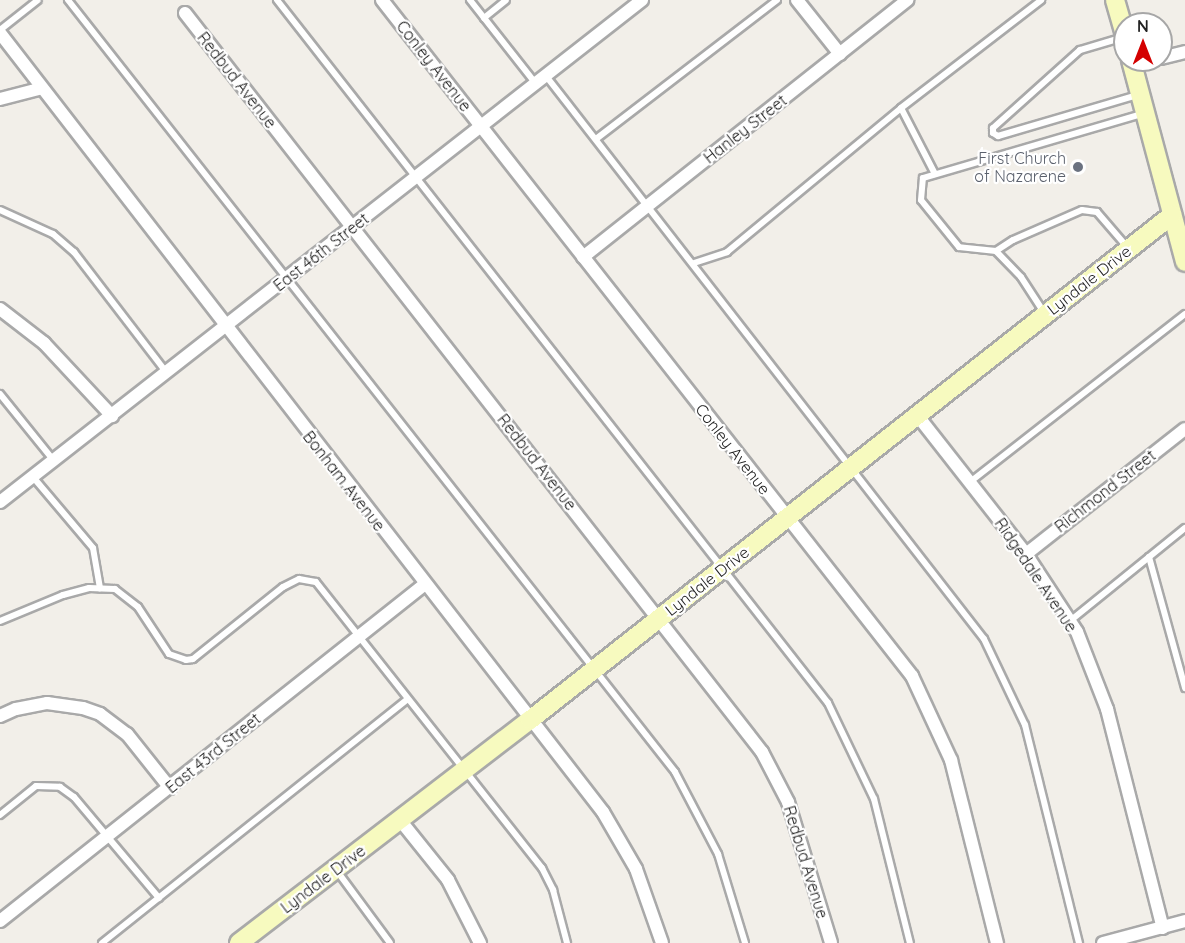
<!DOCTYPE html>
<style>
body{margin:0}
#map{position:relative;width:1185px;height:943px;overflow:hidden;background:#f2efe9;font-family:Quicksand,sans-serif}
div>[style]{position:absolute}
.roads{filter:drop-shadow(2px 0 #a9a9a9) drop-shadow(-2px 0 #a9a9a9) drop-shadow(0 2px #a9a9a9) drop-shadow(0 -2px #a9a9a9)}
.lane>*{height:6px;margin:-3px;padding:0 3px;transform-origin:3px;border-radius:3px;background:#fff}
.street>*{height:12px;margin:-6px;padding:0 6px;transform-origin:6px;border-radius:6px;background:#fff}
.secondary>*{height:18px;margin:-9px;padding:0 9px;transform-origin:9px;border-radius:9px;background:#f7fabf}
.dots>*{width:16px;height:16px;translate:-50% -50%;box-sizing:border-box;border:3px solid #fff;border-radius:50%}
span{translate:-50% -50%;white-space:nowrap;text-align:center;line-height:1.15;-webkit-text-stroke:4.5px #fff;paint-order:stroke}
.street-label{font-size:16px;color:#222}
.worship-label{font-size:16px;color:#5b616d}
.right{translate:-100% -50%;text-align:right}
.north{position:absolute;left:1113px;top:12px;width:60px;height:60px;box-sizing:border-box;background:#fff;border:2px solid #a7a7a7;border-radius:50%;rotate:0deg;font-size:16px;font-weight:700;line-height:24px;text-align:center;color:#222}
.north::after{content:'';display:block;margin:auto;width:21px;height:27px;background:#d40000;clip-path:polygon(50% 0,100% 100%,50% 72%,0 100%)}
</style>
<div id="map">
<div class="roads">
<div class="lane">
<div style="left:68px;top:0;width:982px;rotate:51.82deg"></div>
<div style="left:675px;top:772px;width:93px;rotate:62.3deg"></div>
<div style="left:718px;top:854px;width:93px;rotate:73.1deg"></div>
<div style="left:277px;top:0;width:893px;rotate:51.91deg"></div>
<div style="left:828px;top:703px;width:106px;rotate:64.4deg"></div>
<div style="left:874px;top:799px;width:148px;rotate:76deg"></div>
<div style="left:470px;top:0;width:107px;rotate:51.8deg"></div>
<div style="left:484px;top:18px;width:28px;rotate:-39deg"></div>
<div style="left:0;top:30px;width:48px;rotate:-38.3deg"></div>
<div style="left:1124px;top:37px;width:46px;rotate:163.5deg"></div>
<div style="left:1080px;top:50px;width:117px;rotate:138.1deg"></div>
<div style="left:993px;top:128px;width:5px;rotate:90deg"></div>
<div style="left:993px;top:133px;width:6px;rotate:31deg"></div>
<div style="left:998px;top:136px;width:145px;rotate:-16.4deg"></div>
<div style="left:546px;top:76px;width:713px;rotate:52.12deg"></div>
<div style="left:984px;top:639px;width:95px;rotate:64.5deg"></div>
<div style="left:1025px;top:725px;width:225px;rotate:76.1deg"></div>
<div style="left:596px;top:139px;width:228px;rotate:-37.5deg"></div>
<div style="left:935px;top:174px;width:74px;rotate:-117.3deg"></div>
<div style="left:901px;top:108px;width:177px;rotate:-37.6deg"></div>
<div style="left:0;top:210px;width:58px;rotate:24.4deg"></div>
<div style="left:53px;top:234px;width:28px;rotate:41deg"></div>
<div style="left:74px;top:252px;width:153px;rotate:52.5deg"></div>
<div style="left:996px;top:251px;width:20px;rotate:-33deg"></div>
<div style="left:1013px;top:240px;width:75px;rotate:-23.5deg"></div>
<div style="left:1082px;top:210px;width:15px;rotate:8deg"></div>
<div style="left:1097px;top:212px;width:48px;rotate:49.3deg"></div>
<div style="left:694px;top:263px;width:35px;rotate:-18deg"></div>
<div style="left:727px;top:252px;width:226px;rotate:-39.6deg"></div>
<div style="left:1045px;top:314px;width:44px;rotate:-123deg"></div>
<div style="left:1021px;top:277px;width:36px;rotate:-134deg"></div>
<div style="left:996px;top:251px;width:37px;rotate:-174deg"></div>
<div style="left:959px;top:247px;width:60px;rotate:-129deg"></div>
<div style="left:921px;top:200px;width:22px;rotate:-85deg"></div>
<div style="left:923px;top:178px;width:228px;rotate:-16.3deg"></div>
<div style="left:0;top:394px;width:86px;rotate:51.1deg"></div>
<div style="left:33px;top:477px;width:93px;rotate:49.8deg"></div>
<div style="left:93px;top:548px;width:41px;rotate:80.1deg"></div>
<div style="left:970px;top:482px;width:273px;rotate:-38deg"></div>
<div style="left:1149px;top:557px;width:136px;rotate:74.6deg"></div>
<div style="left:0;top:621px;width:68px;rotate:-22.4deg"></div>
<div style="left:63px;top:595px;width:27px;rotate:-15deg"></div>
<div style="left:89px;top:588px;width:26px;rotate:2deg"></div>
<div style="left:115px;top:589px;width:29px;rotate:38deg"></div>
<div style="left:138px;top:607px;width:56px;rotate:56.6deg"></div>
<div style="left:169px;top:654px;width:18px;rotate:19deg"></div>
<div style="left:186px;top:660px;width:7px;rotate:-8deg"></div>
<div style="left:193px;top:659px;width:115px;rotate:-38.7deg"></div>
<div style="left:283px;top:587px;width:18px;rotate:-27deg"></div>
<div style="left:299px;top:579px;width:17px;rotate:10deg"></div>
<div style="left:316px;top:582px;width:365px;rotate:51.7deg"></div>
<div style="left:542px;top:868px;width:25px;rotate:63deg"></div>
<div style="left:553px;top:890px;width:55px;rotate:75.2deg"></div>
<div style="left:1070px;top:621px;width:148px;rotate:-39deg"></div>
<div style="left:0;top:815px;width:46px;rotate:-38.9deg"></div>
<div style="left:36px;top:786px;width:24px;rotate:2deg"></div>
<div style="left:60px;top:787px;width:17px;rotate:36deg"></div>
<div style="left:74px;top:797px;width:132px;rotate:49.9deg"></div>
<div style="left:337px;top:871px;width:89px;rotate:53.6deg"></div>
<div style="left:102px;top:943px;width:391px;rotate:-38.6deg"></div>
</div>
<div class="street">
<div style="left:382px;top:0;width:859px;rotate:51.9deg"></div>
<div style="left:912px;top:676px;width:93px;rotate:65.1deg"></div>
<div style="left:951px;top:760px;width:189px;rotate:75.9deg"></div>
<div style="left:797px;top:0;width:69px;rotate:51.5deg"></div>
<div style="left:185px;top:13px;width:938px;rotate:52.02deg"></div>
<div style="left:762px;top:752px;width:56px;rotate:62.5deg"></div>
<div style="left:788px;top:802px;width:147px;rotate:73deg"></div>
<div style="left:0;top:33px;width:985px;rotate:52.26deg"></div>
<div style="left:603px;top:812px;width:66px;rotate:59.9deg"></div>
<div style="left:636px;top:869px;width:78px;rotate:70.6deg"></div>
<div style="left:1161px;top:58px;width:25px;rotate:-14deg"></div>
<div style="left:1133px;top:65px;width:21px;rotate:-14deg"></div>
<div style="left:0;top:99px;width:40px;rotate:-14.4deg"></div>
<div style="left:583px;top:257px;width:414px;rotate:-38.4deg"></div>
<div style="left:0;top:309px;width:56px;rotate:37.7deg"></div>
<div style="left:44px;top:343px;width:100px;rotate:47deg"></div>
<div style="left:917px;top:415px;width:177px;rotate:51.9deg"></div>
<div style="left:1026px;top:554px;width:93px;rotate:56.8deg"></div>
<div style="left:1077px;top:632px;width:83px;rotate:68.7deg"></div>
<div style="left:1107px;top:709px;width:226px;rotate:75.7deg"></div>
<div style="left:0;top:502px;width:815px;rotate:-38.02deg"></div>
<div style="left:1026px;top:554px;width:202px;rotate:-38.2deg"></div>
<div style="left:0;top:716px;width:17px;rotate:-24deg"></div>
<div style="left:16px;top:709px;width:32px;rotate:-11deg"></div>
<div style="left:47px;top:703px;width:36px;rotate:8deg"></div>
<div style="left:83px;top:708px;width:18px;rotate:19deg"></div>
<div style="left:100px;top:714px;width:34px;rotate:37deg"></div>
<div style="left:127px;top:734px;width:69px;rotate:51.5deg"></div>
<div style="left:400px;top:820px;width:77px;rotate:51.3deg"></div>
<div style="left:448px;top:880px;width:71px;rotate:63.1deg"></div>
<div style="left:0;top:921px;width:542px;rotate:-38.41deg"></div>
<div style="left:1103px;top:943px;width:85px;rotate:-15deg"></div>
</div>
<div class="secondary">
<div style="left:1115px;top:0;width:37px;rotate:74deg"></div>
<div style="left:1131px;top:60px;width:209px;rotate:75deg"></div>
<div style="left:239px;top:943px;width:367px;rotate:-37.5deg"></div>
<div style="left:530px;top:720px;width:817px;rotate:-38.19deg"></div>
</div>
</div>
<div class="dots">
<div style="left:1078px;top:167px;background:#6b7280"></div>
</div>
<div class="street-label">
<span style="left:434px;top:66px;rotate:52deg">Conley Avenue</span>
<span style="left:237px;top:80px;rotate:52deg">Redbud Avenue</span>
<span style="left:745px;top:129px;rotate:-38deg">Hanley Street</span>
<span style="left:321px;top:252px;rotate:-38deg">East 46th Street</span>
<span style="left:1089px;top:280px;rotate:-38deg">Lyndale Drive</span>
<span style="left:733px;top:449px;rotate:52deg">Conley Avenue</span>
<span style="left:537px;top:462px;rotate:52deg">Redbud Avenue</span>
<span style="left:344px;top:481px;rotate:52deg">Bonham Avenue</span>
<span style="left:1105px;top:491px;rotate:-38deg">Richmond Street</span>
<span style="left:1036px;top:575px;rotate:56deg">Ridgedale Avenue</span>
<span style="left:707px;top:581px;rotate:-38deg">Lyndale Drive</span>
<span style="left:213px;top:753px;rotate:-39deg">East 43rd Street</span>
<span style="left:806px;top:862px;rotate:73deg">Redbud Avenue</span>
<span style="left:323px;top:879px;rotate:-37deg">Lyndale Drive</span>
</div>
<div class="worship-label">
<span class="right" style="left:1066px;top:167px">First Church<br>of Nazarene</span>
</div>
<div class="north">N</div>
</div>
